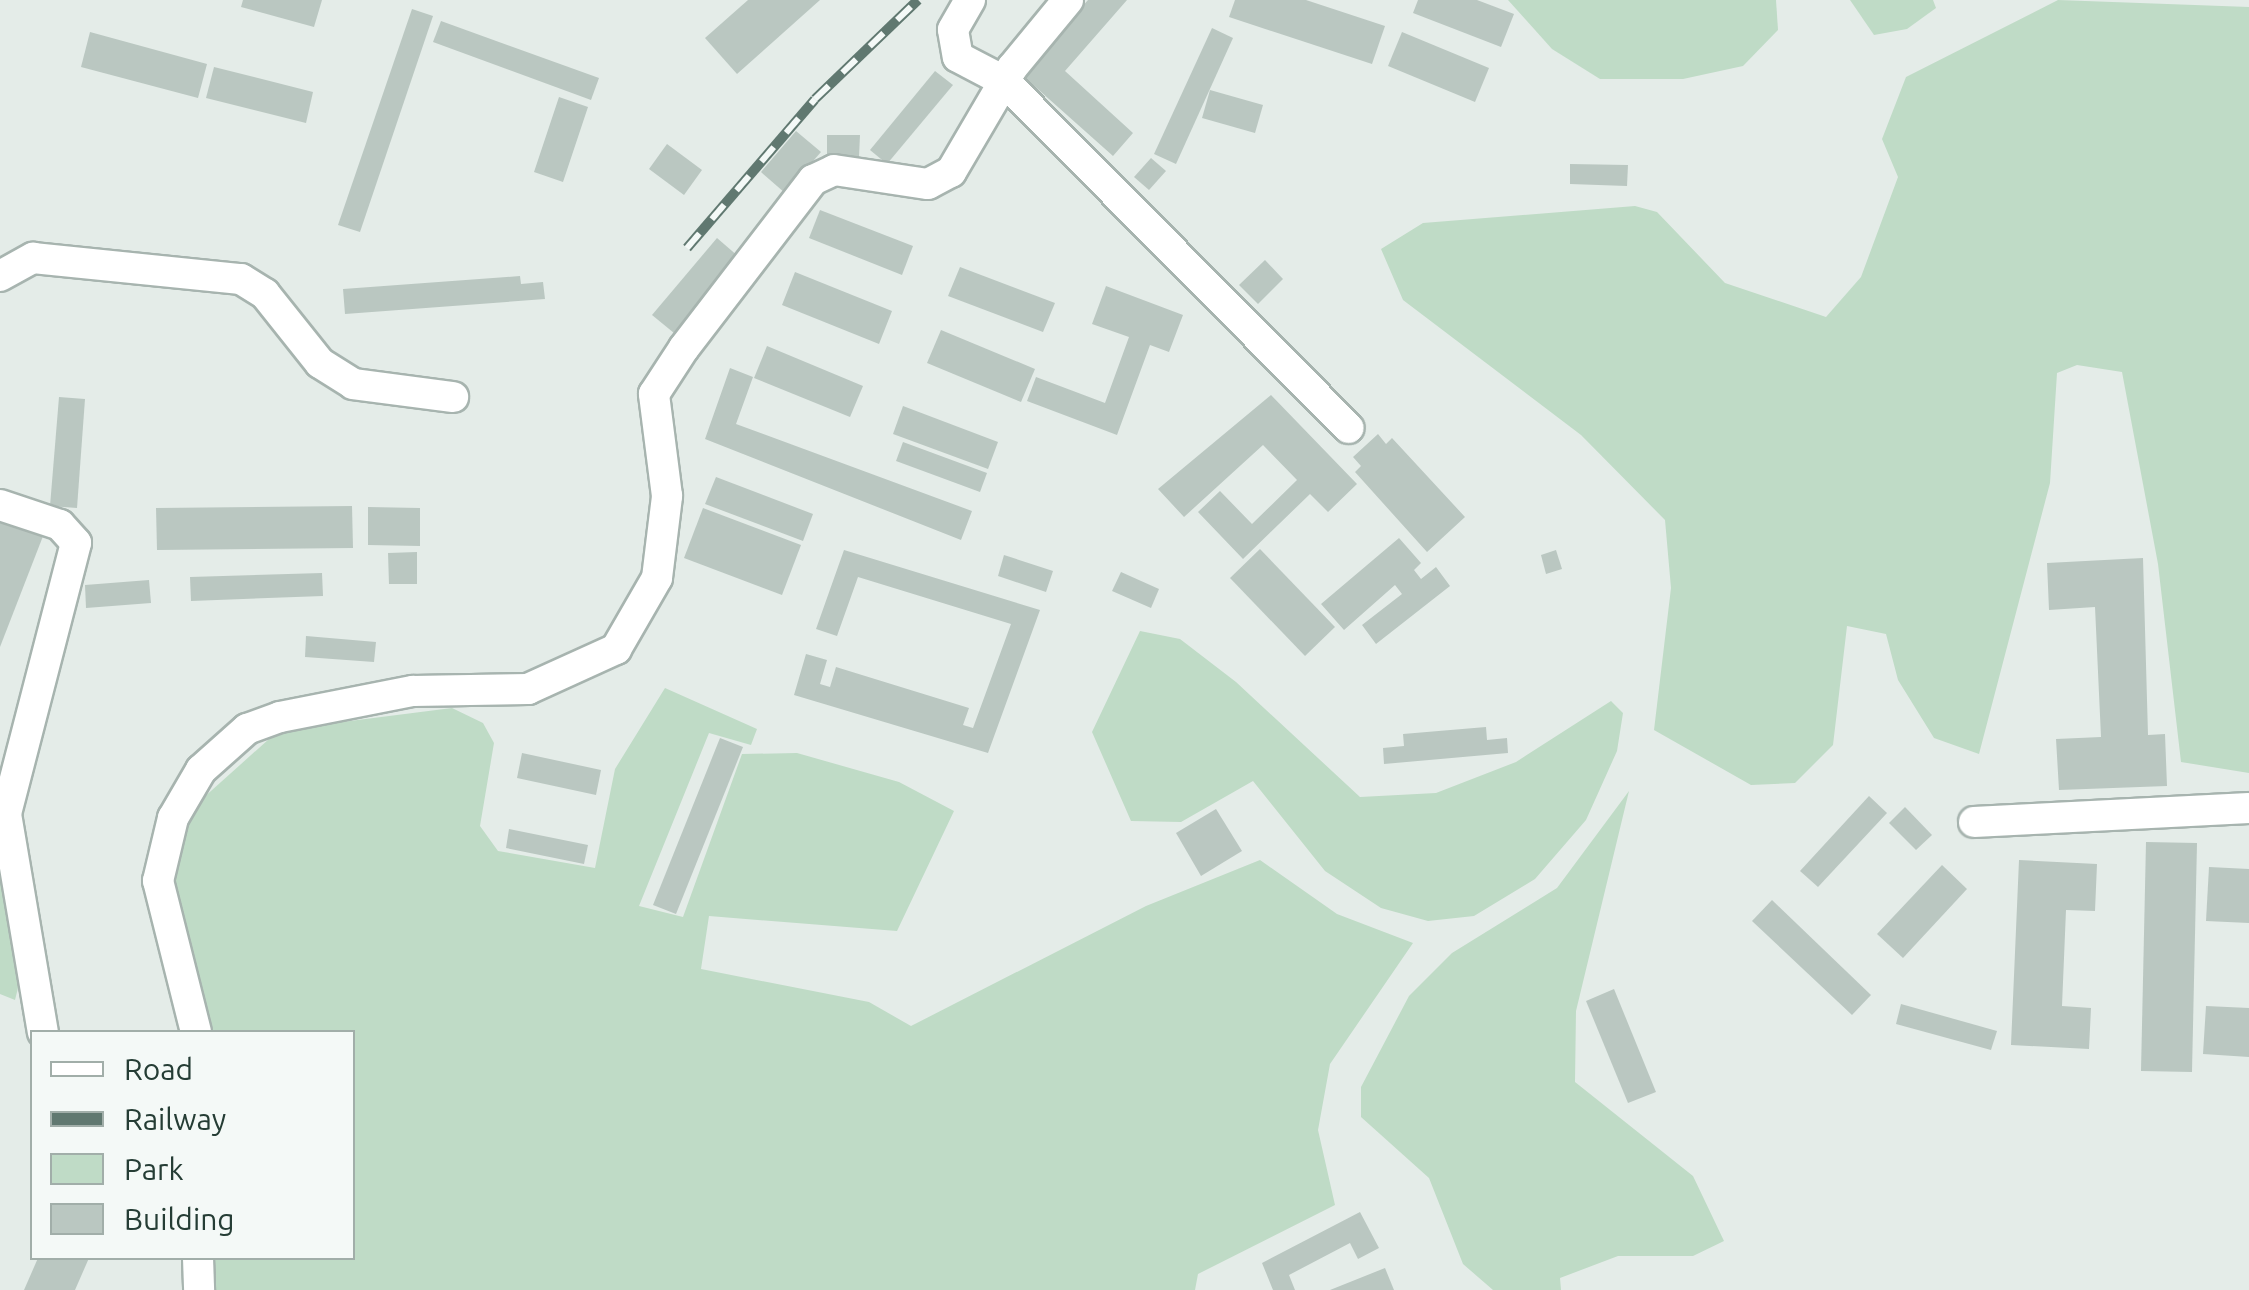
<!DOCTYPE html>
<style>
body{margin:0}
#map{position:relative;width:2249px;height:1290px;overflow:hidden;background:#e4ece8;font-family:Ubuntu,sans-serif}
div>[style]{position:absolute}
.green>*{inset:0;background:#bfdbc6}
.building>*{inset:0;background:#bac7c1}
.roads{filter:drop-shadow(2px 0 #a7b4af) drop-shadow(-2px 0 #a7b4af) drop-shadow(0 2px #a7b4af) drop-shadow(0 -2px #a7b4af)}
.minor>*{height:30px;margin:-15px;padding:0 15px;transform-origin:15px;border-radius:15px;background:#fff}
.rail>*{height:10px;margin-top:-5px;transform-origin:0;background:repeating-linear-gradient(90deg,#f4f9f7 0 19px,#607870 0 38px);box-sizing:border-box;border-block:2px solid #607870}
span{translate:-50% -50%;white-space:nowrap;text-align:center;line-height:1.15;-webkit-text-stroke:8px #f4f9f7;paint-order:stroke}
.legend{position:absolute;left:30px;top:1030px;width:325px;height:230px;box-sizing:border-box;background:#f4f9f7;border:2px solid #a1aea9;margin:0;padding:12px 18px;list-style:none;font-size:30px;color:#253d35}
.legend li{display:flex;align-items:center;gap:20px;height:50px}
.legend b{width:50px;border:2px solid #a1aea9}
</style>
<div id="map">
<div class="green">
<div style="clip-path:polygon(1508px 0,1776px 0,1778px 30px,1743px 66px,1683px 79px,1600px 79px,1552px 49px)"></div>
<div style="clip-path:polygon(1850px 0,1933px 0,1936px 8px,1907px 29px,1874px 35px)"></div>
<div style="clip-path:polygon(2058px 0,2249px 7px,2249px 773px,2181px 762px,2158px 564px,2122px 372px,2077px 365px,2057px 373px,2050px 483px,1979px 754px,1934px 738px,1898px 680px,1886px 634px,1847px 626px,1833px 745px,1795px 783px,1751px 785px,1654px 730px,1671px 588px,1665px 520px,1581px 435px,1403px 300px,1381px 249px,1423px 223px,1635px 206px,1657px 212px,1725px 283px,1826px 317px,1861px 277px,1898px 177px,1882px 139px,1906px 77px)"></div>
<div style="clip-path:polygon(1140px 631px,1180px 639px,1236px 682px,1360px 797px,1436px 793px,1516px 762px,1611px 701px,1623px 713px,1617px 751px,1586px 820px,1535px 879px,1474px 916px,1428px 921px,1381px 908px,1325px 871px,1253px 781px,1181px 822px,1131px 821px,1092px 732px)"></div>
<div style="clip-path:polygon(665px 688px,757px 729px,751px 745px,709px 733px,639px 906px,683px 917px,742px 754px,797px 753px,899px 782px,954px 811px,897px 931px,709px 916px,701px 969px,869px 1002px,911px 1026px,1146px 906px,1260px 860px,1337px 914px,1413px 943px,1330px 1064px,1318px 1130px,1335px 1205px,1198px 1274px,1195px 1290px,212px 1290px,210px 1258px,352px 1258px,352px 1032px,206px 1032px,173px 890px,173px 855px,192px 808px,279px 730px,452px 708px,483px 723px,494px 743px,480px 826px,498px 851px,595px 868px,615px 769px)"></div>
<div style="clip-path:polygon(1629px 791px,1576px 1011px,1575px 1082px,1693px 1176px,1724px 1241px,1693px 1256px,1618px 1256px,1560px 1278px,1561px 1290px,1493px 1290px,1463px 1264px,1429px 1178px,1361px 1117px,1361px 1087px,1409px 996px,1452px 953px,1557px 888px)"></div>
<div style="clip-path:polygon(0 873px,22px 972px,15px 1000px,0 994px)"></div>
</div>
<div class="building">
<div style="clip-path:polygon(243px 0,322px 0,314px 27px,241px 7px)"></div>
<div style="clip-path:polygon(748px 0,820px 0,737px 74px,705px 38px)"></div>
<div style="clip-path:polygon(1088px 0,1127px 0,1065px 71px,1133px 133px,1113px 156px,1022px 75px)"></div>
<div style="clip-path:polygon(1235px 0,1306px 0,1385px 26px,1372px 64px,1229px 17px)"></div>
<div style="clip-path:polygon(1418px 0,1477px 0,1514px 14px,1501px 47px,1413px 13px)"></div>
<div style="clip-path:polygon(412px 9px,433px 16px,360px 232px,338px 225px)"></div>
<div style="clip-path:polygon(441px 21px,599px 78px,591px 100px,433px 42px)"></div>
<div style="clip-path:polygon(1212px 28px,1233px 38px,1176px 164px,1154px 154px)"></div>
<div style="clip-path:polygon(90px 32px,207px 64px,198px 98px,81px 67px)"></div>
<div style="clip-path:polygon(1402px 32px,1489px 68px,1475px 102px,1388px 66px)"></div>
<div style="clip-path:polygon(214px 67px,313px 92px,306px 123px,206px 98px)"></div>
<div style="clip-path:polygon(935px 71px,953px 85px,887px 164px,870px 150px)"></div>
<div style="clip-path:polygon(1210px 90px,1263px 105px,1255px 133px,1202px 118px)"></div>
<div style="clip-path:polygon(559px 97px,588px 107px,563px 182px,534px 172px)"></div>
<div style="clip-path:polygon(796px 131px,821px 152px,785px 193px,761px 172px)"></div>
<div style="clip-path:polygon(827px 135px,860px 135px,859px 157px,827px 156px)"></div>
<div style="clip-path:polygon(667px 144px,702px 170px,684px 195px,649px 169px)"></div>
<div style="clip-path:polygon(1151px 158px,1166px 171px,1149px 190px,1134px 177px)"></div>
<div style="clip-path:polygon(1570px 164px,1628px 165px,1627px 186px,1570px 184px)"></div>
<div style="clip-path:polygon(820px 210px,913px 246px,902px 275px,809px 238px)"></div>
<div style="clip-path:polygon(717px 238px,739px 257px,674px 333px,652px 315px)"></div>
<div style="clip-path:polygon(1265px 260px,1283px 279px,1258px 304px,1239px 285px)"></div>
<div style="clip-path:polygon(960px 267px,1055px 303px,1043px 332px,948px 296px)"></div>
<div style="clip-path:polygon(795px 272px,892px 311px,879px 344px,782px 305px)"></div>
<div style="clip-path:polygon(520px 276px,521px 284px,543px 282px,545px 299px,345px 314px,343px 289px)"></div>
<div style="clip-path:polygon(1106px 286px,1183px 315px,1169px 352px,1150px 345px,1117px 435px,1027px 401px,1036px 377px,1105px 403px,1129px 337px,1092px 324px)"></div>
<div style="clip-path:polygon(941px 330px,1035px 369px,1021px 402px,927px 363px)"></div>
<div style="clip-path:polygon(767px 346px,863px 386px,850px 417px,754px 378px)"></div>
<div style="clip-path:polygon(730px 368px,753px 377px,736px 424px,972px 511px,961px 540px,705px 439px)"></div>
<div style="clip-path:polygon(1271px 395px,1357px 484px,1328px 512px,1310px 494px,1243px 559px,1198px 512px,1220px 491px,1252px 524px,1297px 480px,1263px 445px,1184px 517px,1158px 489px)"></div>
<div style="clip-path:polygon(59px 397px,85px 399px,77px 508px,50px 506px)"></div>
<div style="clip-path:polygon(903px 406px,998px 442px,988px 469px,893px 434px)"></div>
<div style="clip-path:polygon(1378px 434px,1386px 444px,1392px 438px,1465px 517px,1427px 552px,1355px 472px,1361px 466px,1353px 457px)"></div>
<div style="clip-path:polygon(903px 442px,987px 473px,980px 492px,896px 461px)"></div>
<div style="clip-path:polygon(716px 477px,813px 514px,803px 541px,705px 504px)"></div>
<div style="clip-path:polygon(352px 506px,353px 548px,157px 550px,156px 508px)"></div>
<div style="clip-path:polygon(368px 507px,420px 508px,420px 546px,368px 545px)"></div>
<div style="clip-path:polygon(703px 508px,801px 545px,782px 595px,684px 558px)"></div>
<div style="clip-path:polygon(0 513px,45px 531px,0 647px)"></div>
<div style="clip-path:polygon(1399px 538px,1421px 563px,1414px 570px,1421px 579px,1436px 567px,1450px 586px,1376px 644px,1362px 625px,1402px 594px,1395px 585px,1344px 630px,1321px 604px)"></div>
<div style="clip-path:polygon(1260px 549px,1335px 627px,1305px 656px,1230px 578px)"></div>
<div style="clip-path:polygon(844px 550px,1040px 610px,988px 753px,794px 695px,806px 654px,827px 660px,820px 684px,830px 687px,836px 667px,969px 708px,963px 725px,973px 728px,1011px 624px,858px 577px,837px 636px,816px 629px)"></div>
<div style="clip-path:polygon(1556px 550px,1562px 569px,1546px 574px,1541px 555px)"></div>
<div style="clip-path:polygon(417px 552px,417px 584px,389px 584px,388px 553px)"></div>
<div style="clip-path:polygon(1004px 555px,1053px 571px,1046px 592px,998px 576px)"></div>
<div style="clip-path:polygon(2143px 558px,2148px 735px,2165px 734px,2167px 786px,2059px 790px,2056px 739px,2101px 737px,2095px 607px,2049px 610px,2047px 563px)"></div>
<div style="clip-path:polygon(1121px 572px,1159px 589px,1151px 608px,1112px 591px)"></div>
<div style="clip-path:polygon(322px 573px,323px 596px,191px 601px,190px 577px)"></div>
<div style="clip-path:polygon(149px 580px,151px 603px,86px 608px,85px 585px)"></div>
<div style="clip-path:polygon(306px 636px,376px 642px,374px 662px,305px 657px)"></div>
<div style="clip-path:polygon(1486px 727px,1487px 740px,1507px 738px,1508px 753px,1384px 764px,1383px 748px,1404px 746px,1403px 734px)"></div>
<div style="clip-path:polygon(720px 738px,743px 747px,676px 914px,653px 905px)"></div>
<div style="clip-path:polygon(522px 753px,601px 770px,596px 795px,517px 778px)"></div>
<div style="clip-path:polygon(1869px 796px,1887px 813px,1818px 887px,1800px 871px)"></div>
<div style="clip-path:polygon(1905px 807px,1932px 835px,1916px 850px,1889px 823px)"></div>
<div style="clip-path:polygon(1216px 809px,1242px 851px,1201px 876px,1176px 833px)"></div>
<div style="clip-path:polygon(509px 829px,588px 845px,584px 864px,506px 848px)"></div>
<div style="clip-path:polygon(2146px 842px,2197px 843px,2192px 1072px,2141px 1071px)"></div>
<div style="clip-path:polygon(2019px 860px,2097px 864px,2095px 911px,2066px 910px,2062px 1006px,2091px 1008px,2089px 1049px,2011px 1045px)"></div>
<div style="clip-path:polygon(1942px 865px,1967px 889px,1903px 958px,1877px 934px)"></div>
<div style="clip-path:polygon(2209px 867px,2249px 869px,2249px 923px,2206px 921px)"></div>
<div style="clip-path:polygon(1772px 900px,1871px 995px,1852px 1015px,1752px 921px)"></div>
<div style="clip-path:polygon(1614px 989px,1656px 1092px,1628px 1103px,1586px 1001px)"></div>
<div style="clip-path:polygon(1901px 1004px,1997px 1031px,1991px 1050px,1896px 1024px)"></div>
<div style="clip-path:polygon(2206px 1006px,2249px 1008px,2249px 1057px,2203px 1054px)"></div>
<div style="clip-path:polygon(1360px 1212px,1379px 1248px,1358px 1259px,1350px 1243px,1289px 1275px,1295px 1290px,1273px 1290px,1262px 1263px)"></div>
<div style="clip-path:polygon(38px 1258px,89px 1258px,75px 1290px,24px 1290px)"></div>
<div style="clip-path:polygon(1385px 1268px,1394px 1290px,1330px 1290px)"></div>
</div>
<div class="roads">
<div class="minor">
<div style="left:970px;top:0;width:34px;rotate:120deg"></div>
<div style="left:953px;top:30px;width:27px;rotate:80deg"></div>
<div style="left:958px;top:57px;width:52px;rotate:27.6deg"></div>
<div style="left:1004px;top:81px;width:489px;rotate:45.2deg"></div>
<div style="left:0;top:276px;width:38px;rotate:-29deg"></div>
<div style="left:33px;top:258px;width:209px;rotate:5.8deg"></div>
<div style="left:241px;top:279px;width:28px;rotate:32deg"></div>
<div style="left:265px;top:294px;width:88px;rotate:51.4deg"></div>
<div style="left:320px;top:363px;width:39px;rotate:32deg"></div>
<div style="left:353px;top:384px;width:101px;rotate:7.4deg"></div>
<div style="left:0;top:505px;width:63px;rotate:18.4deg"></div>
<div style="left:60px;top:525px;width:24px;rotate:48deg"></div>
<div style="left:76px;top:543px;width:280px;rotate:104.5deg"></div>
<div style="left:6px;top:814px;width:221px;rotate:80.4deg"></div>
<div style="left:1974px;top:822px;width:275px;rotate:-2.9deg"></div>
<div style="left:196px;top:1032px;width:156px;rotate:-104.1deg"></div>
<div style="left:158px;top:881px;width:65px;rotate:-76.6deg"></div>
<div style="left:173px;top:818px;width:56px;rotate:-59.7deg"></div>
<div style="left:201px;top:770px;width:62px;rotate:-41.7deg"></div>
<div style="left:247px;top:729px;width:35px;rotate:-20deg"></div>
<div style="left:280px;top:717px;width:136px;rotate:-11.1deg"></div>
<div style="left:413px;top:691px;width:115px;rotate:-1deg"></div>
<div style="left:528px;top:689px;width:97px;rotate:-24.4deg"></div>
<div style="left:616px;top:649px;width:82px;rotate:-60deg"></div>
<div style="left:657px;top:578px;width:83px;rotate:-83deg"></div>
<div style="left:667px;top:496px;width:103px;rotate:-97.3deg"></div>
<div style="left:654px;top:394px;width:55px;rotate:-56.9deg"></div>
<div style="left:684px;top:348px;width:212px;rotate:-52.5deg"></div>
<div style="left:813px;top:180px;width:23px;rotate:-25deg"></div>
<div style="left:834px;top:170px;width:95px;rotate:8.5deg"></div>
<div style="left:928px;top:184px;width:26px;rotate:-28deg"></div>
<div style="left:951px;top:172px;width:121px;rotate:-59.6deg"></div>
<div style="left:1012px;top:68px;width:88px;rotate:-50.5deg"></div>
<div style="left:198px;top:1258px;width:32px;rotate:88deg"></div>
</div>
</div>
<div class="rail">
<div style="left:687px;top:248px;width:196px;rotate:-49.3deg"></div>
<div style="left:815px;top:99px;width:143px;rotate:-43.9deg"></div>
</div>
<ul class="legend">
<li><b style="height:12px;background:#fff"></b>Road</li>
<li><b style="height:12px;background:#607870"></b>Railway</li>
<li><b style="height:28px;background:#bfdbc6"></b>Park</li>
<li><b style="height:28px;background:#bac7c1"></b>Building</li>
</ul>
</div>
